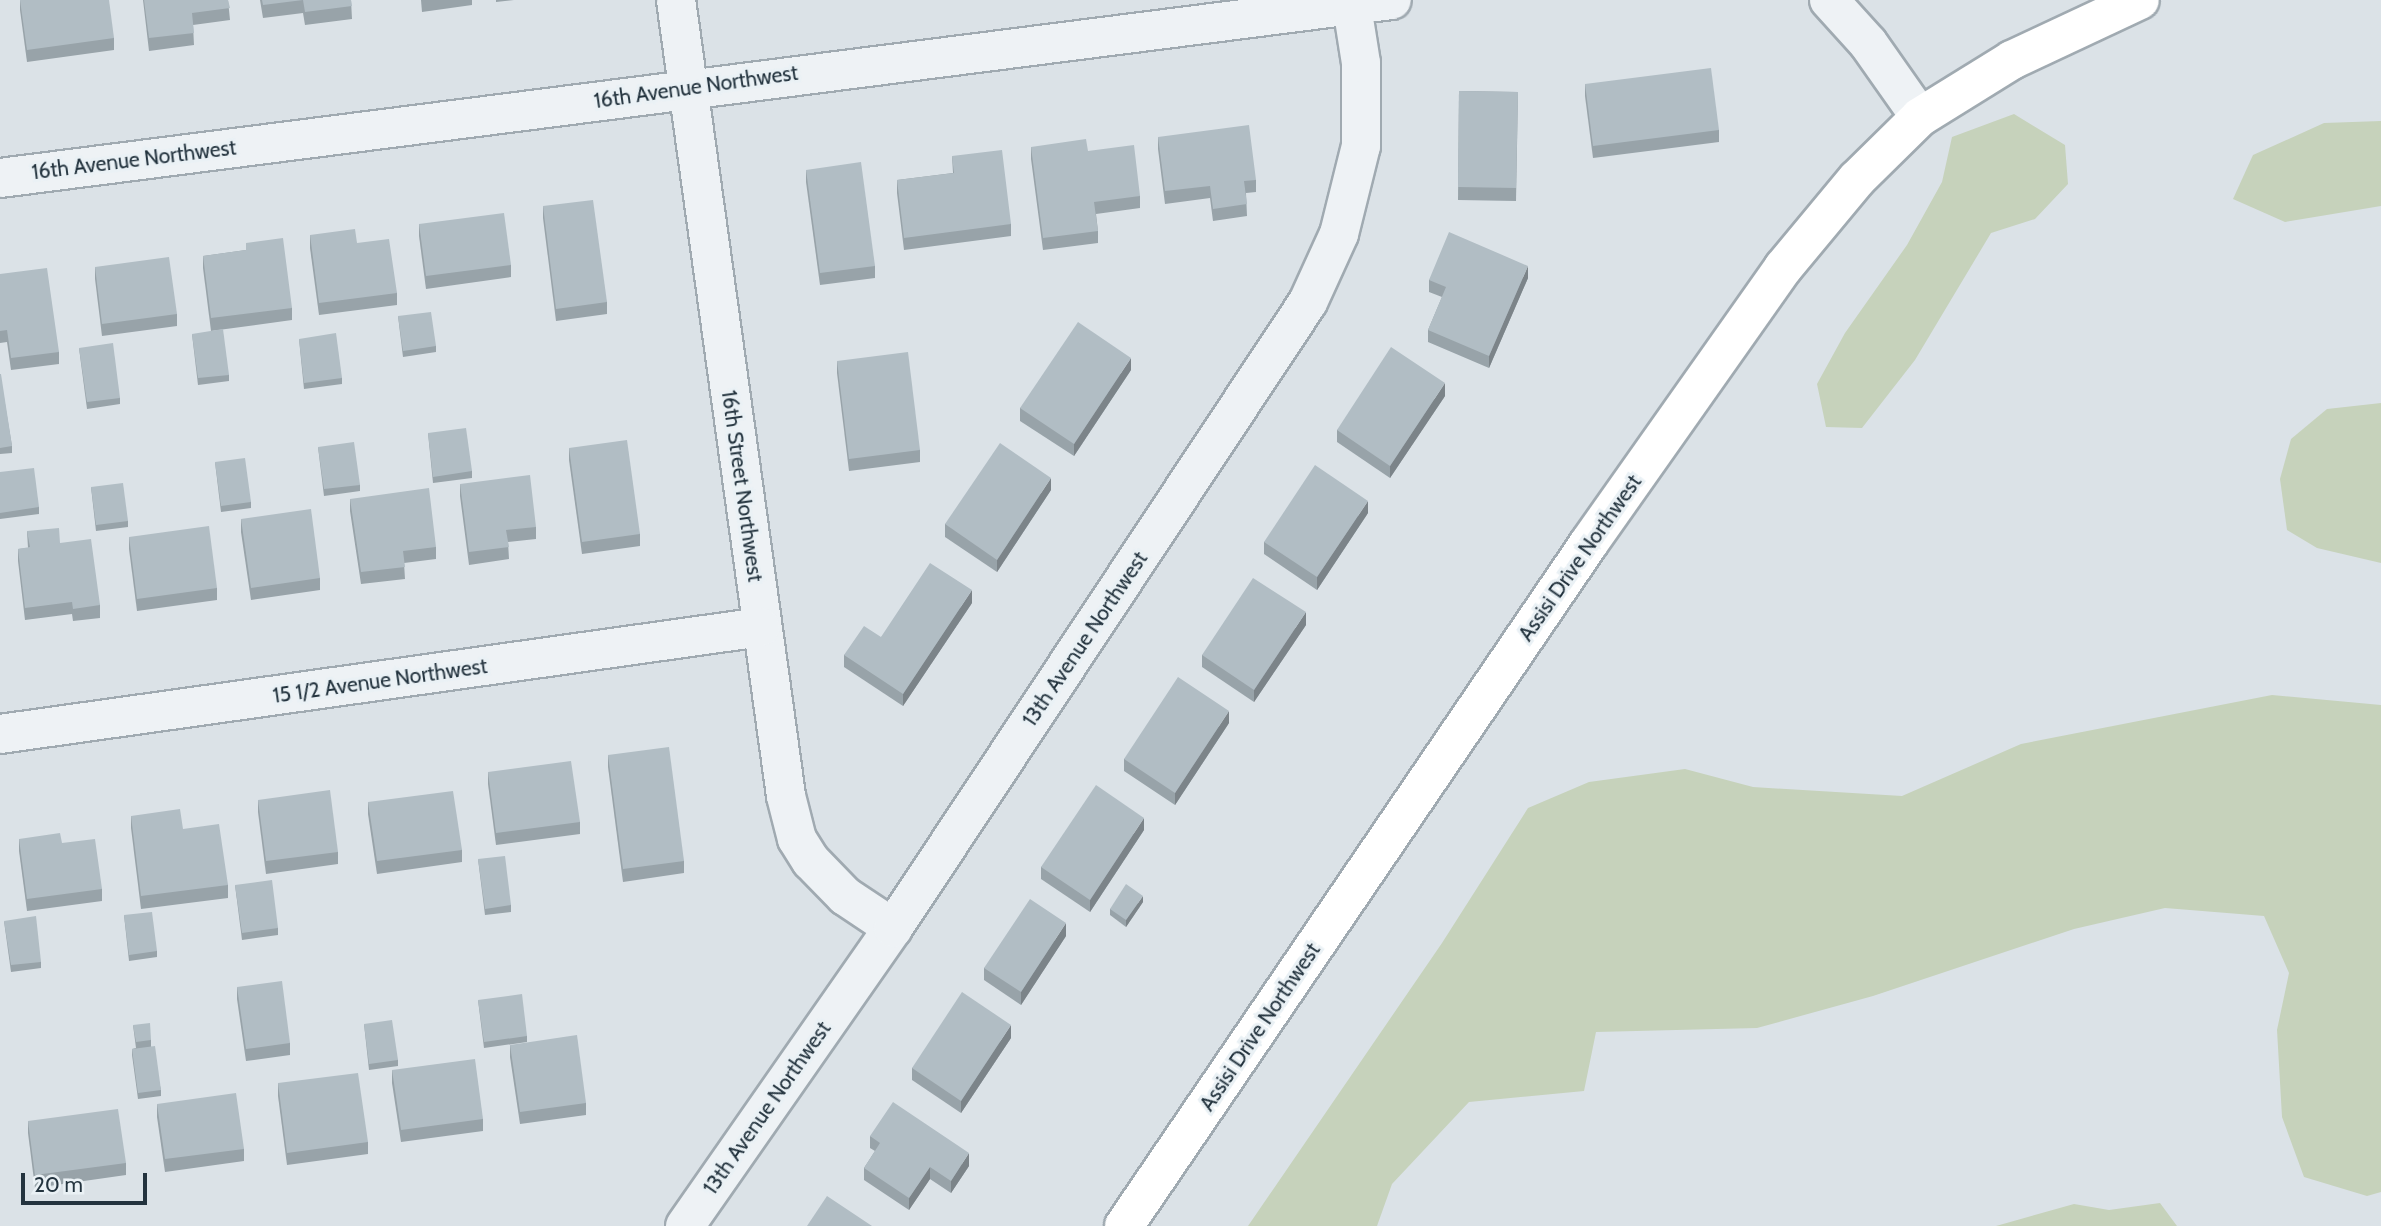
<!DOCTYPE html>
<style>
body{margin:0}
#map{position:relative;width:2381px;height:1226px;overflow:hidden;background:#dbe2e7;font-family:Cabin,sans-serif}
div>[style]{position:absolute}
.green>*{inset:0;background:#c6d2bb}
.roads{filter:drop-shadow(2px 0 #a0aab1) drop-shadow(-2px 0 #a0aab1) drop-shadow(0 2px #a0aab1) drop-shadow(0 -2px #a0aab1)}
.minor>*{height:38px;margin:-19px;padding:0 19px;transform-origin:19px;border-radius:19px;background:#eef2f5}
.major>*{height:38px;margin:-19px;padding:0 19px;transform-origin:19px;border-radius:19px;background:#fff}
.wall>*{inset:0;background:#98a3a9}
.shaded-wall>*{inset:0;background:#7c8489}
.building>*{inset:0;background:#b1bdc4}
span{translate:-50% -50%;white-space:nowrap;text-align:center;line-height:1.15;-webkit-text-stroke:6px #eaf1f5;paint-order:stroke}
.street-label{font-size:21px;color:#23333e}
.scale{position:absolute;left:21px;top:1173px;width:126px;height:32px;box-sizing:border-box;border:4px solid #23333e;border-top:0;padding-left:9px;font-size:21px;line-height:24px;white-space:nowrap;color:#23333e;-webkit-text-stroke:5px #eaf1f5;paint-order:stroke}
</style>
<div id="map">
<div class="green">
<div style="clip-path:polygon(2014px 114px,2065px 145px,2068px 184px,2035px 219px,1991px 233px,1915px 360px,1862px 428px,1826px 427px,1817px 384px,1845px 333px,1907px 245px,1942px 182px,1952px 137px)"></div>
<div style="clip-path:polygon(2381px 121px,2381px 206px,2285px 222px,2233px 199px,2253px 155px,2324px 123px)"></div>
<div style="clip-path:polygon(2381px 403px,2381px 563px,2317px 548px,2287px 530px,2280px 479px,2291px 439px,2327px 409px)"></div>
<div style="clip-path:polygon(2272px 695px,2381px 705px,2381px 1192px,2367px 1196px,2304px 1177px,2282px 1117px,2277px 1030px,2289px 973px,2264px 916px,2165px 908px,2074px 929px,1873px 996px,1757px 1028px,1596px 1032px,1584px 1091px,1469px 1102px,1392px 1184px,1377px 1226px,1248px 1226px,1442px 943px,1528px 808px,1589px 782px,1685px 769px,1753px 787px,1902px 796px,2021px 744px)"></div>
<div style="clip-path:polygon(2160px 1203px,2177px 1226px,1996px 1226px,2074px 1204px,2109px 1210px)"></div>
</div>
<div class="roads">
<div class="minor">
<div style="left:676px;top:0;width:804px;rotate:82.13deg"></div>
<div style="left:786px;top:796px;width:44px;rotate:75.7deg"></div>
<div style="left:797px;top:839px;width:26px;rotate:58deg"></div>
<div style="left:811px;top:861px;width:49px;rotate:45.8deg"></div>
<div style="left:845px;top:896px;width:58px;rotate:33.7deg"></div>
<div style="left:1829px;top:0;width:58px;rotate:47.8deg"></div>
<div style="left:1868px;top:43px;width:90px;rotate:54.9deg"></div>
<div style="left:0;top:178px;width:1403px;rotate:-7.29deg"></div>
<div style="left:0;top:734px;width:768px;rotate:-8deg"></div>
<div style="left:685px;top:1226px;width:363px;rotate:-55.1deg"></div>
<div style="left:893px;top:928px;width:751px;rotate:-56.46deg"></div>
<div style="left:1308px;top:302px;width:75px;rotate:-65.5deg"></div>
<div style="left:1339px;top:234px;width:91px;rotate:-76deg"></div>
<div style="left:1361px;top:146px;width:83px;rotate:-90deg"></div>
<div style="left:1361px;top:63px;width:58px;rotate:-99deg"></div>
</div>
<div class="major">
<div style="left:1124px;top:1226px;width:826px;rotate:-55.75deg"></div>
<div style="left:1589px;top:543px;width:337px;rotate:-54.8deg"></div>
<div style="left:1783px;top:268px;width:116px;rotate:-50.3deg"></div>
<div style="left:1857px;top:179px;width:88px;rotate:-44.5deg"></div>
<div style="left:1920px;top:117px;width:108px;rotate:-31.8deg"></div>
<div style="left:2012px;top:60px;width:141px;rotate:-25.1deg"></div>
</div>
</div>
<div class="wall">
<div style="clip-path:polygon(20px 0,114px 38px,114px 50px,27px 62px,20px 10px)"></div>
<div style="clip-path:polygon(143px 0,228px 0,230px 20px,193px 25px,194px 45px,149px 51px)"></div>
<div style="clip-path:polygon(260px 0,351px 0,352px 19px,305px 25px,303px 13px,263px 18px)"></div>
<div style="clip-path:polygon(421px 0,472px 0,472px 5px,422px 12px)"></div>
<div style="clip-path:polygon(496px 0,514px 0,496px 2px)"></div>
<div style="clip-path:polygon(1585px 84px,1719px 130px,1719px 142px,1593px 158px,1585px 96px)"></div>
<div style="clip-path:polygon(1459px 91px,1518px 92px,1516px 201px,1458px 200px)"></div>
<div style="clip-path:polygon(1158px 137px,1256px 180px,1256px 192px,1246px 193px,1247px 216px,1213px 221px,1210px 198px,1165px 204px,1158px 149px)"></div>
<div style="clip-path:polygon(1031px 147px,1088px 151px,1140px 196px,1140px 208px,1096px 214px,1098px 231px,1098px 243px,1043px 250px,1031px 159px)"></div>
<div style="clip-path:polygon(952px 156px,1011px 224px,1011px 236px,904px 250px,897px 193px,897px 180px,953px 173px)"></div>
<div style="clip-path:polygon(806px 170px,875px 266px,875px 278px,820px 285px,806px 182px)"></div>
<div style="clip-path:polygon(543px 206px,607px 302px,607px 314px,556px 321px,543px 218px)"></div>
<div style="clip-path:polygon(419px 224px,511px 265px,511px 277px,426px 289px,419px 236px)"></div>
<div style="clip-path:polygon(310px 235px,357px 243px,397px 293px,397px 305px,319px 315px,310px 248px)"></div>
<div style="clip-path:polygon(246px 250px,292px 308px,292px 320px,211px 331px,203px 268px,203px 256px)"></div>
<div style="clip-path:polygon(95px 267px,177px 314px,177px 326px,102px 336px,95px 279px)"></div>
<div style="clip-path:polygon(0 274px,59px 352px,59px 364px,11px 370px,7px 342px,0 343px)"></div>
<div style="clip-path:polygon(1528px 278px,1489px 368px,1428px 342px,1428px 330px,1442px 297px,1429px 292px,1429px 280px)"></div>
<div style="clip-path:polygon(398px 316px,436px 346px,436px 352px,403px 357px)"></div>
<div style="clip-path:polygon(192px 334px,229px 375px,229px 381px,198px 385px)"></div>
<div style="clip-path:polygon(299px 339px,342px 378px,342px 384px,304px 389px)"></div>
<div style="clip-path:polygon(79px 348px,120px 398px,120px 404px,87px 409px)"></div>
<div style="clip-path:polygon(837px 361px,920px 450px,920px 462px,849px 471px,837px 373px)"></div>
<div style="clip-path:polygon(1131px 370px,1074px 456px,1020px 421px,1020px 408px)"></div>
<div style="clip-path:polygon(0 374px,12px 446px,12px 453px,0 454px)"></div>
<div style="clip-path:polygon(1445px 396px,1390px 478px,1337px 442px,1337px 430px)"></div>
<div style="clip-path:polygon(428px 433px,472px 471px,472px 478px,433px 483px)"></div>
<div style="clip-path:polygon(318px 447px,360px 485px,360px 491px,324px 496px)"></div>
<div style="clip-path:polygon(569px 448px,640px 534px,640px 546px,582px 554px,569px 460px)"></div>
<div style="clip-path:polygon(215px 462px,251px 502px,251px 508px,221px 512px)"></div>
<div style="clip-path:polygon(0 472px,39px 507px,39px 514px,0 519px)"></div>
<div style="clip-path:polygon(460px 484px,536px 527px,536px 539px,508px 542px,509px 559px,469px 565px,460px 496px)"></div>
<div style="clip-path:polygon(91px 487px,128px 521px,128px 527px,96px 531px)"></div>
<div style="clip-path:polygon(1051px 490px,997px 572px,945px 537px,945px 524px)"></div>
<div style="clip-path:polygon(350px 499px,436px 547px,436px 559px,404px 563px,405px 579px,361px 584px,350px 511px)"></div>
<div style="clip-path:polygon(1368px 513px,1317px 590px,1264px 554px,1264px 542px)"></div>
<div style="clip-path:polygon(241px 519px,320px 578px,320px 590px,251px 600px,241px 532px)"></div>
<div style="clip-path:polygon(27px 531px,60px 543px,100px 605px,100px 618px,73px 621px,72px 614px,25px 620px,18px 561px,18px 549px,28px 548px)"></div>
<div style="clip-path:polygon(129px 537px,217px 588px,217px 600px,137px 611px,129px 549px)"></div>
<div style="clip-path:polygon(972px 603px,903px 706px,844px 667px,844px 655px,881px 637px)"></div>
<div style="clip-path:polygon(1306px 625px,1254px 702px,1202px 667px,1202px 655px)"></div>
<div style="clip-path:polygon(1229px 723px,1175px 805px,1124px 771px,1124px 759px)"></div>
<div style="clip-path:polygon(608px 755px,684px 861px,684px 873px,623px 882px,608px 767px)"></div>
<div style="clip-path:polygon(488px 772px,580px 822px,580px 834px,496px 845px,488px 784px)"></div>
<div style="clip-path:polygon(258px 800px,338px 852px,338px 864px,266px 874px,258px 812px)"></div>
<div style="clip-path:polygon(368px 802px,462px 850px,462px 862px,377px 874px,368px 814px)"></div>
<div style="clip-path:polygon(131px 816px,183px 829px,228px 885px,228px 898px,141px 909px,131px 828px)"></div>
<div style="clip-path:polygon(1144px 830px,1090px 912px,1041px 879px,1041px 867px)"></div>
<div style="clip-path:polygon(19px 839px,62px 843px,102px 889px,102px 901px,27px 911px,19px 851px)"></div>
<div style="clip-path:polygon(478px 859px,511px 905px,511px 912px,485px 915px)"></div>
<div style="clip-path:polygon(235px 885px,278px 928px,278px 935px,242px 940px)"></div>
<div style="clip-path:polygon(1143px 902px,1126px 927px,1110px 915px,1110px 909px)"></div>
<div style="clip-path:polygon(124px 915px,157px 951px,157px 957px,129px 961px)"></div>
<div style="clip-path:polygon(4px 921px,41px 962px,41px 968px,11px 972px)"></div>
<div style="clip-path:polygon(1066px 936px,1021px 1005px,984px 980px,984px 968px)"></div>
<div style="clip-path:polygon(237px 987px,290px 1043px,290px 1055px,246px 1061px,237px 999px)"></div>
<div style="clip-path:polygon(478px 1000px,527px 1036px,527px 1042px,484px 1048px)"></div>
<div style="clip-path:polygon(364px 1024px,398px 1060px,398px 1066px,369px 1070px)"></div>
<div style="clip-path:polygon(133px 1025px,151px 1040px,151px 1046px,161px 1090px,161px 1096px,138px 1099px,132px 1055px,132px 1049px,136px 1048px)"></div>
<div style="clip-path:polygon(1011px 1038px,961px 1113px,912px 1080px,912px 1068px)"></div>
<div style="clip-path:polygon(510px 1045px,586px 1103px,586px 1115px,520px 1124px,510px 1057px)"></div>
<div style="clip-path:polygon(392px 1070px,483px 1119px,483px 1131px,401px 1142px,392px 1083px)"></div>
<div style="clip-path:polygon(278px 1083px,368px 1142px,368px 1154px,287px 1165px,278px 1096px)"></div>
<div style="clip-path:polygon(157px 1104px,244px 1149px,244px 1161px,165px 1172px,157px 1117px)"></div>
<div style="clip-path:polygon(28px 1121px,126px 1163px,126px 1175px,35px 1188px,28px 1133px)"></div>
<div style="clip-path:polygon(870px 1136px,969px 1166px,951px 1193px,930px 1179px,909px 1210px,864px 1180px,864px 1168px,875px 1151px,870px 1148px)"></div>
</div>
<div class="shaded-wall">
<div style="clip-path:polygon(1528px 266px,1528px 278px,1489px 368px,1489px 356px)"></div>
<div style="clip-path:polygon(1131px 358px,1131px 370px,1074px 456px,1074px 444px)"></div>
<div style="clip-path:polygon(1445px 383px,1445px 396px,1390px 478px,1390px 466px)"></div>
<div style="clip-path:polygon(1051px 478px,1051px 490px,997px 572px,997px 560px)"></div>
<div style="clip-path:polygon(1368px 501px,1368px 513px,1317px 590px,1317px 577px)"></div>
<div style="clip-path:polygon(972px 590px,972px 603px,903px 706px,903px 694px)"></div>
<div style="clip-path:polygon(1306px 612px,1306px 625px,1254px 702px,1254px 690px)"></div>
<div style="clip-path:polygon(1229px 711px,1229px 723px,1175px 805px,1175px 793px)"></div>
<div style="clip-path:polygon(1144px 818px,1144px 830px,1090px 912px,1090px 900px)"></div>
<div style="clip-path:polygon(1143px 896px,1143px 902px,1126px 927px,1126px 920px)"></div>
<div style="clip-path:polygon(1066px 923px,1066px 936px,1021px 1005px,1021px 992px)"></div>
<div style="clip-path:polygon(1011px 1025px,1011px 1038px,961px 1113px,961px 1101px)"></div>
<div style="clip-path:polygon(969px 1153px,969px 1166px,951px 1193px,951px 1181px)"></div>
<div style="clip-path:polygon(930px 1167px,930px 1179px,909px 1210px,909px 1198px)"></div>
</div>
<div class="building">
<div style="clip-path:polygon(20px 0,109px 0,114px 38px,27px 50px)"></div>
<div style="clip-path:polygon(144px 0,228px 0,230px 8px,192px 13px,194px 33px,149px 38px)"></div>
<div style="clip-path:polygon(262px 0,351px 0,352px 6px,305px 12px,303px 0,263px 5px)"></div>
<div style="clip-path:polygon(1711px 68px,1719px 130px,1593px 146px,1585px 84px)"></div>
<div style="clip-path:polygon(1459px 91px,1518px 92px,1516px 188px,1458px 187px)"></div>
<div style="clip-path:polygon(1249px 125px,1256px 180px,1244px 181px,1247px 204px,1213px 209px,1210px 186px,1165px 191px,1158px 137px)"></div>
<div style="clip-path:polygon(1086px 139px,1088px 151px,1134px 145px,1140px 196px,1094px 202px,1098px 231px,1043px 238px,1031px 147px)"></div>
<div style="clip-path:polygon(1002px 150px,1011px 224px,904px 238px,897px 180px,954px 173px,952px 156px)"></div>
<div style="clip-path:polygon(861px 162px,875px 266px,820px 273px,806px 170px)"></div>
<div style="clip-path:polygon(593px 200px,607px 302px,556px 309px,543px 206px)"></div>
<div style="clip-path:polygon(504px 213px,511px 265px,426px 276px,419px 224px)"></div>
<div style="clip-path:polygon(355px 229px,357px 243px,389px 239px,397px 293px,319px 303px,310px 235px)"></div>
<div style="clip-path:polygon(1449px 232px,1528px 266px,1489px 356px,1428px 330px,1446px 287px,1429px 280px)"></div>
<div style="clip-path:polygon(283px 238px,292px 308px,211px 318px,203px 256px,246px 250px,246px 243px)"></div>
<div style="clip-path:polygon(169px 257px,177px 314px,102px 324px,95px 267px)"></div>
<div style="clip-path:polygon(47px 268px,59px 352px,11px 358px,7px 330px,0 331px,0 274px)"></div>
<div style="clip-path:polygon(431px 312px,436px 346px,403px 351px,398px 316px)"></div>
<div style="clip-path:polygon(1078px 322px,1131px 358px,1074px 444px,1020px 408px)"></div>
<div style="clip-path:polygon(223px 329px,229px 375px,198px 378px,192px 334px)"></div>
<div style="clip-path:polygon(336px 333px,342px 378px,304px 383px,299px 339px)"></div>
<div style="clip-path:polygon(113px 343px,120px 398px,87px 402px,79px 348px)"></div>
<div style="clip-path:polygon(1391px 347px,1445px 383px,1390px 466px,1337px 430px)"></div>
<div style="clip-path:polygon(908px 352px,920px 450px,849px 459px,837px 361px)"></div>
<div style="clip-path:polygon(0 374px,1px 374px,12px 446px,0 448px)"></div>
<div style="clip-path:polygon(466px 428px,472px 471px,433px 477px,428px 433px)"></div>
<div style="clip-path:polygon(627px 440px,640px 534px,582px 542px,569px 448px)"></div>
<div style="clip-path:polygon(354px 442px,360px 485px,324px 489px,318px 447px)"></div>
<div style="clip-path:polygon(1000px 443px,1051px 478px,997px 560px,945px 524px)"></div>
<div style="clip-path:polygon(245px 458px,251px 502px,221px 506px,215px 462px)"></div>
<div style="clip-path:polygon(1315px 465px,1368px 501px,1317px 577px,1264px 542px)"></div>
<div style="clip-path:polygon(34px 468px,39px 507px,0 513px,0 472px)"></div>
<div style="clip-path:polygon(530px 475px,536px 527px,506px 530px,509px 547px,469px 552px,460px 484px)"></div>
<div style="clip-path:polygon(123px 483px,128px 521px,96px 525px,91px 487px)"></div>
<div style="clip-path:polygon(429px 488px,436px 547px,403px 551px,405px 567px,361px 572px,350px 499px)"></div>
<div style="clip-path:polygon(311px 509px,320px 578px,251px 588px,241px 519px)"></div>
<div style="clip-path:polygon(209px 526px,217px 588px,137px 599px,129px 537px)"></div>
<div style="clip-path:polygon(59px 528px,60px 543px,91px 539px,100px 605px,73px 609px,72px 602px,25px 608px,18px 549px,30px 547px,27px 531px)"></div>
<div style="clip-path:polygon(930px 563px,972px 590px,903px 694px,844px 655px,864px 626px,881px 637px)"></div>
<div style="clip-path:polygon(1253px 578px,1306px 612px,1254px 690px,1202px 655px)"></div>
<div style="clip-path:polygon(1178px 677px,1229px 711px,1175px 793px,1124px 759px)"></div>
<div style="clip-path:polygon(669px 747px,684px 861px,623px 869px,608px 755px)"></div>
<div style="clip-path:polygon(571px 761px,580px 822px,496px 833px,488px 772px)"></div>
<div style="clip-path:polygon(1096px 785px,1144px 818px,1090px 900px,1041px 867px)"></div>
<div style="clip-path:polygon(330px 790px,338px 852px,266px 861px,258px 800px)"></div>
<div style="clip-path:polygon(453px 791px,462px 850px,377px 861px,368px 802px)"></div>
<div style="clip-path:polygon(180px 809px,183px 829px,219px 824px,228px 885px,141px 896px,131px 816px)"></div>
<div style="clip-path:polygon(60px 833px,62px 843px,95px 839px,102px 889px,27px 899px,19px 839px)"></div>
<div style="clip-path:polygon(505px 856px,511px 905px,485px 909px,478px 859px)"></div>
<div style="clip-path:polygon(272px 880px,278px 928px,242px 933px,235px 885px)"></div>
<div style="clip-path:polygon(1126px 884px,1143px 896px,1126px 920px,1110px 909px)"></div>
<div style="clip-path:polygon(1030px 899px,1066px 923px,1021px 992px,984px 968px)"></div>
<div style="clip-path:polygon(152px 912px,157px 951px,129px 955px,124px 915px)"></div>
<div style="clip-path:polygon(36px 916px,41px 962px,11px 965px,4px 921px)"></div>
<div style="clip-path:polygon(282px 981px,290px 1043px,246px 1049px,237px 987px)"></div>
<div style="clip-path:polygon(962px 992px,1011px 1025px,961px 1101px,912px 1068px)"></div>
<div style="clip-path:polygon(522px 994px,527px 1036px,484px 1042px,478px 1000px)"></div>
<div style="clip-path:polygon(392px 1020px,398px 1060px,369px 1064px,364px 1024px)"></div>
<div style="clip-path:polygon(150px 1023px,151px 1040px,136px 1042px,133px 1025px)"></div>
<div style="clip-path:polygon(577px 1035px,586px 1103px,520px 1112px,510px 1045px)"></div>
<div style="clip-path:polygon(155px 1046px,161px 1090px,138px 1093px,132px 1049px)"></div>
<div style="clip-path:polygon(475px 1059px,483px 1119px,401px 1130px,392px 1070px)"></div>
<div style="clip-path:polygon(358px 1073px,368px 1142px,287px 1153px,278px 1083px)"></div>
<div style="clip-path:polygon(236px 1093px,244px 1149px,165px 1159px,157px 1104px)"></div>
<div style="clip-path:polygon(893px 1102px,969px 1153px,951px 1181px,930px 1167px,909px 1198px,864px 1168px,880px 1143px,870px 1136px)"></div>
<div style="clip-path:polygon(118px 1109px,126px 1163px,35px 1175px,28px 1121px)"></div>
<div style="clip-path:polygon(827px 1196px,872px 1226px,807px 1226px)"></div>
</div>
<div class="street-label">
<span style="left:696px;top:87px;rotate:-8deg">16th Avenue Northwest</span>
<span style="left:134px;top:160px;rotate:-7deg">16th Avenue Northwest</span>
<span style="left:742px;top:486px;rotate:82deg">16th Street Northwest</span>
<span style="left:1580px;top:558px;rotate:-55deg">Assisi Drive Northwest</span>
<span style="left:1085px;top:639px;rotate:-56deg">13th Avenue Northwest</span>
<span style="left:380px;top:681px;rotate:-8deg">15 1/2 Avenue Northwest</span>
<span style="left:1260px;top:1027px;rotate:-56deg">Assisi Drive Northwest</span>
<span style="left:767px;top:1108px;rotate:-55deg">13th Avenue Northwest</span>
</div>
<div class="scale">20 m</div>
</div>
